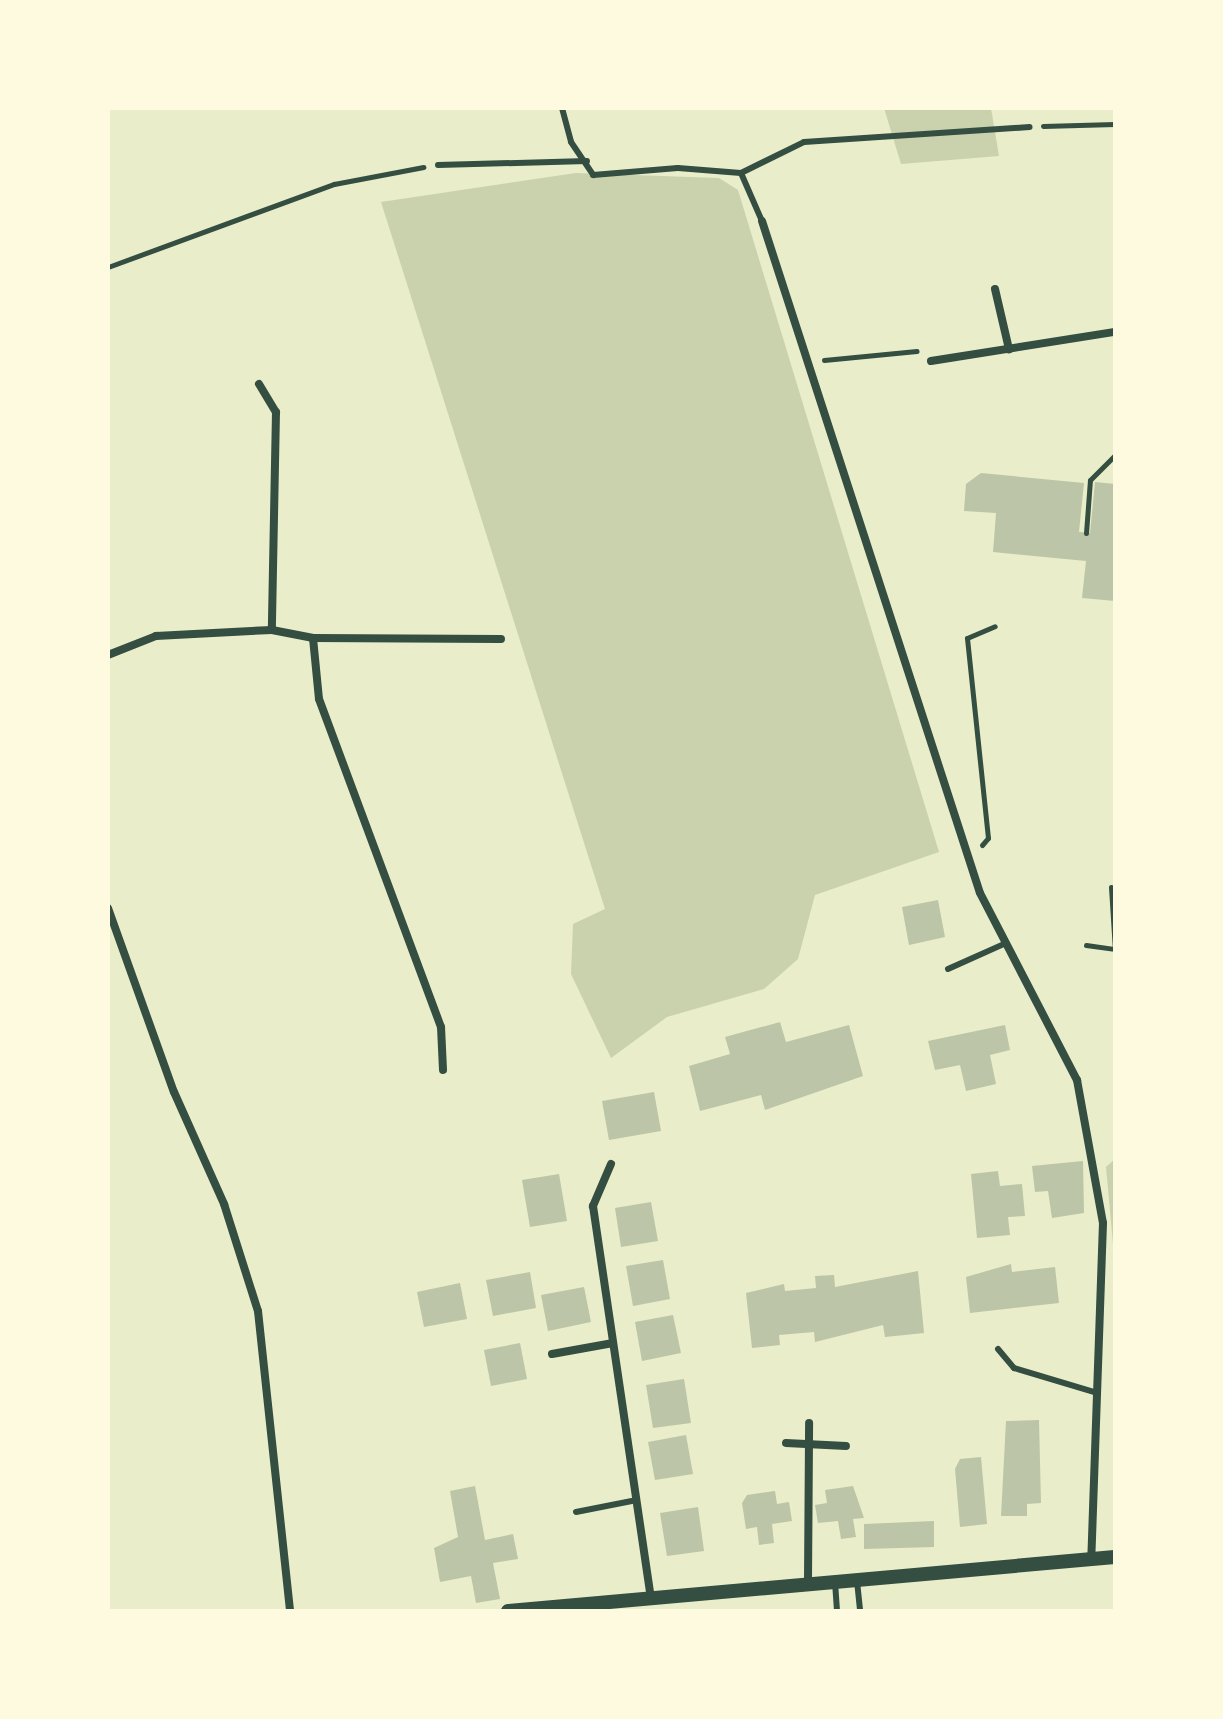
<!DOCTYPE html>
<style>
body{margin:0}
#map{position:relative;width:1223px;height:1719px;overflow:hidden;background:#e9edc9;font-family:"Nunito Sans",sans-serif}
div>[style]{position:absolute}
.green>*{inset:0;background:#cad2ad}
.building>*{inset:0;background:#bcc5a7}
.path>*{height:5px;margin:-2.5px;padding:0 2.5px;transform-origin:2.5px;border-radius:2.5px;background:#344e41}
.service>*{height:6px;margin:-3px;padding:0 3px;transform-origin:3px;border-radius:3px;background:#344e41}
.minor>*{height:8px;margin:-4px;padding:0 4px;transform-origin:4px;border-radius:4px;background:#344e41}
.tertiary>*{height:14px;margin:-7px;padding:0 7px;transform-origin:7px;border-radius:7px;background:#344e41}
span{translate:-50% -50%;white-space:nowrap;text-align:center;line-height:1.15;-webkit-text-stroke:6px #fefae0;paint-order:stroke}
.frame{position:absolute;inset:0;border:110px solid #fefae0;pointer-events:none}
</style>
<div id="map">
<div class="green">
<div style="clip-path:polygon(884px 108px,991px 108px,999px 156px,901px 164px)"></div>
<div style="clip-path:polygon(576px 173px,719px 178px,738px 190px,939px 852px,815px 895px,798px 959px,764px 989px,667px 1017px,611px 1058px,571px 974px,573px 924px,605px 909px,381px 202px)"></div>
<div style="clip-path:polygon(1115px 1159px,1115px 1266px,1106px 1167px)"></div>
</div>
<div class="building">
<div style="clip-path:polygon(981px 473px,1084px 483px,1079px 532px,1090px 533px,1095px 482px,1115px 484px,1115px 601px,1082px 598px,1086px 561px,993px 552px,996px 513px,964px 511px,966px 484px)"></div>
<div style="clip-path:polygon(938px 900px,945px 937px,909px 945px,902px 907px)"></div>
<div style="clip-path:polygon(780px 1022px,786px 1042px,849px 1025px,863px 1076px,765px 1110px,761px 1095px,700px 1111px,689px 1066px,730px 1054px,725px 1037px)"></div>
<div style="clip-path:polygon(1005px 1025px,1010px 1050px,990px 1055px,996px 1084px,966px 1091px,960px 1065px,935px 1070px,928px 1041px)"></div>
<div style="clip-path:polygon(654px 1092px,661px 1131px,609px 1140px,602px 1101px)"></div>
<div style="clip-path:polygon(1083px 1161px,1084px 1213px,1052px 1218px,1048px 1191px,1035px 1192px,1032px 1166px)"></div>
<div style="clip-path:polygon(998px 1171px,1000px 1186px,1022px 1184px,1025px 1216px,1008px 1217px,1010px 1235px,977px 1238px,971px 1174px)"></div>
<div style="clip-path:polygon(559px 1174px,567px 1221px,530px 1227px,522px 1180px)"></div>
<div style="clip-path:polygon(651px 1202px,658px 1241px,621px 1247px,615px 1208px)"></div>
<div style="clip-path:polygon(663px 1260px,670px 1299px,633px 1306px,626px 1266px)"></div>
<div style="clip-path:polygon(1011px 1264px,1012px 1272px,1055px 1267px,1059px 1303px,970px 1313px,966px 1277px)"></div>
<div style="clip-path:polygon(918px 1271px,924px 1333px,885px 1337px,883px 1325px,815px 1342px,814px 1332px,779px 1335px,780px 1345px,752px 1348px,746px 1293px,784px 1284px,785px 1291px,816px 1288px,815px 1276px,834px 1275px,835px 1287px)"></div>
<div style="clip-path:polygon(530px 1272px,536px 1308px,493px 1316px,486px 1280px)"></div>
<div style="clip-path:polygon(460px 1283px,467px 1319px,424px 1327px,417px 1292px)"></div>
<div style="clip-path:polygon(584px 1287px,591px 1322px,548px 1331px,541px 1295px)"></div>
<div style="clip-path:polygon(673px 1315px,681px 1353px,642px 1361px,635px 1322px)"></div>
<div style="clip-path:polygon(520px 1343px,527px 1379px,491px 1386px,484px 1350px)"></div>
<div style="clip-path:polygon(684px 1379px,691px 1423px,653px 1428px,646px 1385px)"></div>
<div style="clip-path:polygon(1039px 1420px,1041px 1503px,1027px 1504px,1027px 1516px,1001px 1516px,1006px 1421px)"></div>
<div style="clip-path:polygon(686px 1435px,693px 1474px,655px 1480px,648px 1442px)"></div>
<div style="clip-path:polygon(981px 1457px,987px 1524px,960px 1527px,955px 1469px,960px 1459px)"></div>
<div style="clip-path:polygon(475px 1486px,485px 1540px,513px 1534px,518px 1559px,493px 1563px,500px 1599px,476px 1603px,471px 1576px,440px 1582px,434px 1548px,458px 1537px,450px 1491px)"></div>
<div style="clip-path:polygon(853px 1486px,864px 1518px,853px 1519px,856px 1537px,841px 1539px,838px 1521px,818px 1523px,815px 1505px,827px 1503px,825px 1490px)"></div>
<div style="clip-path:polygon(775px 1491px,777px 1504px,789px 1502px,792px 1521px,772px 1524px,774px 1543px,759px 1545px,757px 1527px,746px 1529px,742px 1503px,747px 1495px)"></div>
<div style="clip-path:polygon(698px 1507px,704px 1551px,667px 1556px,660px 1513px)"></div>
<div style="clip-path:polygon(934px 1521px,934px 1547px,864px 1549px,864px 1524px)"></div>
</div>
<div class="path">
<div style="left:1043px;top:126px;width:72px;rotate:-1.6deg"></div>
<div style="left:108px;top:267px;width:241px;rotate:-20.2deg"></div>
<div style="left:334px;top:184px;width:91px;rotate:-10.8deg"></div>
<div style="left:824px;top:360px;width:93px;rotate:-5.5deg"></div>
<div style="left:1086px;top:533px;width:53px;rotate:-85.7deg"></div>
<div style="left:1090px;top:480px;width:35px;rotate:-45deg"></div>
<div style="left:982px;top:845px;width:9px;rotate:-49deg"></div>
<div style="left:988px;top:838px;width:201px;rotate:-96deg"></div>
<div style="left:967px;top:638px;width:30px;rotate:-23deg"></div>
<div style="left:1111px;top:887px;width:63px;rotate:86.4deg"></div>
<div style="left:1086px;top:945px;width:28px;rotate:8deg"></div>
</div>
<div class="service">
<div style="left:562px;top:108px;width:35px;rotate:75deg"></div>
<div style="left:571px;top:142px;width:40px;rotate:56deg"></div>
<div style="left:593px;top:175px;width:85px;rotate:-4.7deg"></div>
<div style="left:678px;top:168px;width:63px;rotate:4.5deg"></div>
<div style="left:741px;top:173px;width:52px;rotate:66.4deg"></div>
<div style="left:438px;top:165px;width:149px;rotate:-1.5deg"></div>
<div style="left:741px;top:173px;width:70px;rotate:-26.2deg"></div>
<div style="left:804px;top:142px;width:226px;rotate:-3.8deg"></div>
<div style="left:948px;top:969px;width:64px;rotate:-24.1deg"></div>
<div style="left:998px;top:1349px;width:25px;rotate:50deg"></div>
<div style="left:1014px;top:1368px;width:84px;rotate:16.7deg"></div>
<div style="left:576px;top:1512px;width:62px;rotate:-11.1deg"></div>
<div style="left:857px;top:1581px;width:30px;rotate:84deg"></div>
<div style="left:835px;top:1582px;width:29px;rotate:86deg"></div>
</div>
<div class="minor">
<div style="left:762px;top:221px;width:706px;rotate:72.03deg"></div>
<div style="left:980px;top:893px;width:211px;rotate:62.6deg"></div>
<div style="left:1077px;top:1080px;width:145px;rotate:79.7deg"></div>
<div style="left:1103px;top:1223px;width:337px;rotate:92deg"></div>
<div style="left:995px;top:289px;width:62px;rotate:76.9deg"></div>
<div style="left:931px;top:361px;width:186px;rotate:-9deg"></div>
<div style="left:259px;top:384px;width:33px;rotate:59deg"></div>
<div style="left:276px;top:412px;width:218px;rotate:91.1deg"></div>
<div style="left:313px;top:638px;width:61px;rotate:84.4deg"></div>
<div style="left:319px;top:699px;width:350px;rotate:69.6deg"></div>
<div style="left:441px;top:1027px;width:43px;rotate:87.3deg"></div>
<div style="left:108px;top:655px;width:52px;rotate:-21.6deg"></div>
<div style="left:156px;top:636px;width:116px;rotate:-3deg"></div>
<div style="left:272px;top:630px;width:42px;rotate:11deg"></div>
<div style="left:313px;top:638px;width:188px;rotate:0.3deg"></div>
<div style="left:108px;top:908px;width:195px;rotate:70.3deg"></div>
<div style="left:174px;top:1092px;width:123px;rotate:65.9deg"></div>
<div style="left:224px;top:1204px;width:112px;rotate:72.4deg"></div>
<div style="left:258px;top:1311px;width:302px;rotate:83.9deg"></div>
<div style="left:611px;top:1164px;width:46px;rotate:113.2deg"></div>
<div style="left:593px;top:1206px;width:392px;rotate:81.6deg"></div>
<div style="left:552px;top:1354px;width:62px;rotate:-10.2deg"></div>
<div style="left:786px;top:1443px;width:60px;rotate:2.9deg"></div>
<div style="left:808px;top:1581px;width:158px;rotate:-89.6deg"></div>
</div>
<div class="tertiary">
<div style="left:508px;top:1611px;width:609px;rotate:-5.08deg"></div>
</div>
<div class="frame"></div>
</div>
